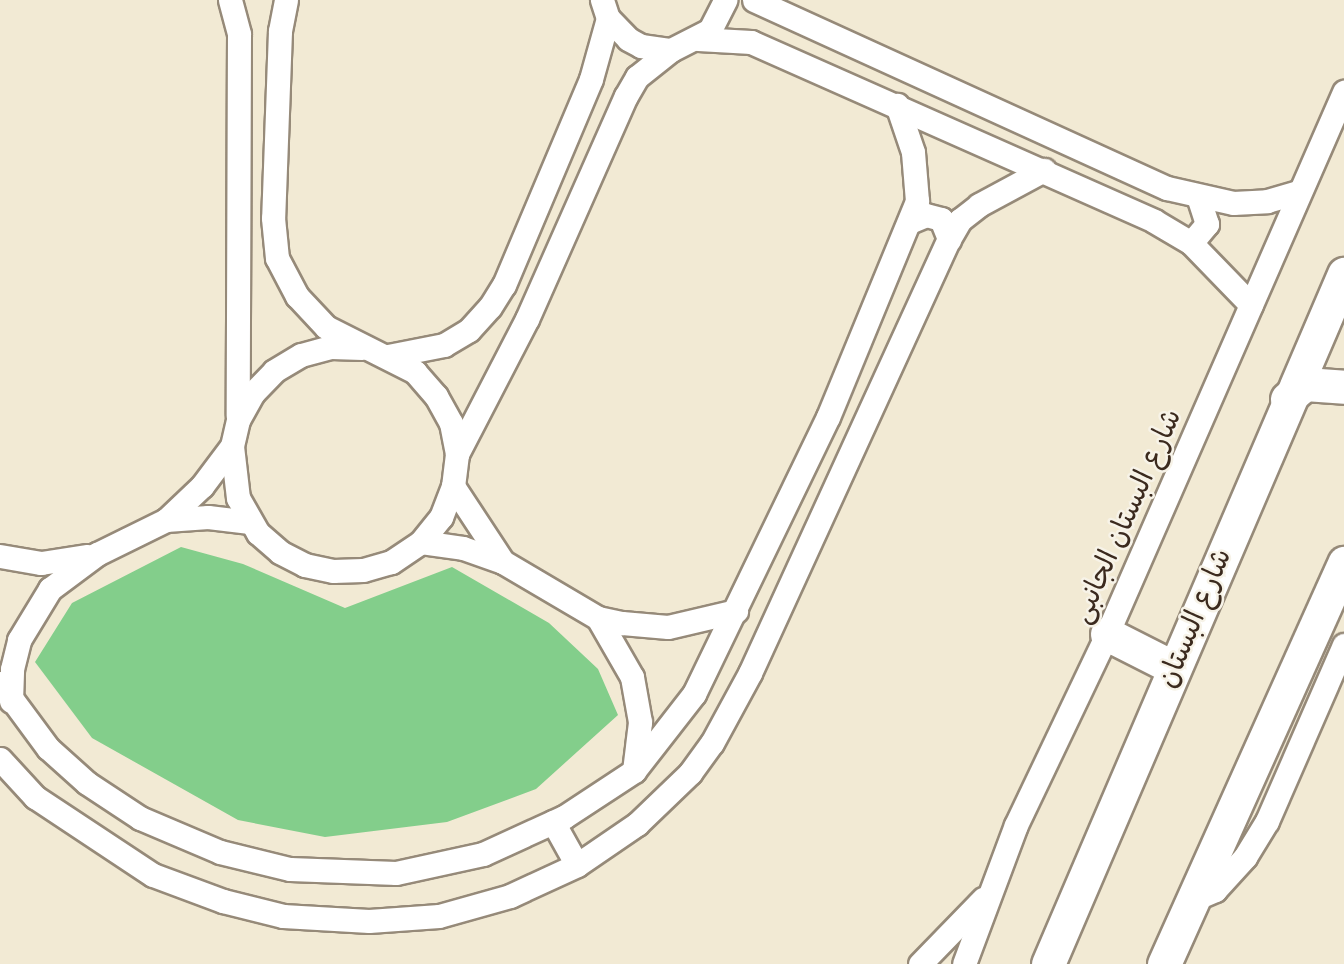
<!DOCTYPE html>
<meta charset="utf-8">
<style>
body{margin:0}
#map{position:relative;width:1344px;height:964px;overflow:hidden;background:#f2ead4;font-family:Caveat,"Playpen Sans Arabic",sans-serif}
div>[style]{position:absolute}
.green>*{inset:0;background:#83ce8b}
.roads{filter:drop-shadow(2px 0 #968a79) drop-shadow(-2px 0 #968a79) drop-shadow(0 2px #968a79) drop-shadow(0 -2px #968a79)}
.street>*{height:23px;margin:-11.5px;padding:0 11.5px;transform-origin:11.5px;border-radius:11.5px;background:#fff}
.secondary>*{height:33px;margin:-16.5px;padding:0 16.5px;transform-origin:16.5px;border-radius:16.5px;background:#fff}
span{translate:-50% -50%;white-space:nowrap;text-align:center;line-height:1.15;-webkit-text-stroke:5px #f7f3e8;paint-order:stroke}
.street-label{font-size:28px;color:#3b2a1e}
</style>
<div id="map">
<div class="green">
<div style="clip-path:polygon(181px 547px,243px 564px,345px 608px,452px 567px,549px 623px,598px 669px,618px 715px,536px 789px,447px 822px,325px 837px,238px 820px,92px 738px,35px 662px,72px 603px)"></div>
</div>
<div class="roads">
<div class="street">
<div style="left:230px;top:0;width:35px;rotate:75deg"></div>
<div style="left:239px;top:34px;width:381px;rotate:90.2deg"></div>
<div style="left:286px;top:0;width:32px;rotate:101deg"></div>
<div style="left:280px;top:31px;width:187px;rotate:92.1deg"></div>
<div style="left:273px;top:218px;width:40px;rotate:84.3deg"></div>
<div style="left:277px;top:258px;width:43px;rotate:62.2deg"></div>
<div style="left:297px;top:296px;width:42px;rotate:46.9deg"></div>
<div style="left:326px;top:327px;width:100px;rotate:26.8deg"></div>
<div style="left:415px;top:372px;width:32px;rotate:49deg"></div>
<div style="left:436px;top:396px;width:31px;rotate:61deg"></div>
<div style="left:451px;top:423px;width:32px;rotate:79deg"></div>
<div style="left:457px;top:454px;width:32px;rotate:97deg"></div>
<div style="left:453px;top:486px;width:33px;rotate:111deg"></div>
<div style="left:441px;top:517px;width:32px;rotate:129deg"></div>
<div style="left:421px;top:542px;width:36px;rotate:146deg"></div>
<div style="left:391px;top:562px;width:29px;rotate:164deg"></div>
<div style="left:363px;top:570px;width:30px;rotate:178deg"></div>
<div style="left:333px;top:571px;width:29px;rotate:-168deg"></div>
<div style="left:305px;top:565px;width:28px;rotate:-153deg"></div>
<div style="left:280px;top:552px;width:29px;rotate:-139deg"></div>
<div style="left:258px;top:533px;width:40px;rotate:-119.7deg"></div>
<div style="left:238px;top:498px;width:52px;rotate:-96.6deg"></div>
<div style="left:232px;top:446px;width:27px;rotate:-77deg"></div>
<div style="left:238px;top:420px;width:31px;rotate:-61deg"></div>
<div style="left:253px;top:393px;width:30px;rotate:-46deg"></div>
<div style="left:274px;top:371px;width:31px;rotate:-31deg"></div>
<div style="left:301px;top:355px;width:31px;rotate:-15deg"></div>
<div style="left:331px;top:347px;width:31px;rotate:2deg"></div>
<div style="left:602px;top:0;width:19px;rotate:72deg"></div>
<div style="left:608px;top:18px;width:29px;rotate:46deg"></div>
<div style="left:628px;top:39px;width:15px;rotate:28deg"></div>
<div style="left:641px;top:46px;width:30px;rotate:8deg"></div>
<div style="left:671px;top:50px;width:44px;rotate:-27.1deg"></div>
<div style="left:710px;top:30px;width:34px;rotate:-63deg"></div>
<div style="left:754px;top:0;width:454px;rotate:24.5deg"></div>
<div style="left:1167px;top:188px;width:68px;rotate:12.8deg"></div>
<div style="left:1233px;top:203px;width:34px;rotate:-3deg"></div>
<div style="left:1267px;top:201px;width:33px;rotate:-16deg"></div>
<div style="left:698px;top:39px;width:53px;rotate:3.2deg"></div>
<div style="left:751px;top:42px;width:441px;rotate:23.9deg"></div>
<div style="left:1154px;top:221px;width:43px;rotate:30.7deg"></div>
<div style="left:1191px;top:243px;width:86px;rotate:45.9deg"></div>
<div style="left:912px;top:221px;width:15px;rotate:-23deg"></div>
<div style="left:926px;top:215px;width:16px;rotate:15deg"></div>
<div style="left:941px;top:219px;width:22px;rotate:68deg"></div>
<div style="left:1191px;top:243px;width:25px;rotate:-50deg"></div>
<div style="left:1207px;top:224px;width:26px;rotate:-108deg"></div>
<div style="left:388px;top:356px;width:57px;rotate:-11.1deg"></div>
<div style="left:444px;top:345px;width:29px;rotate:-31deg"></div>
<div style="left:469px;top:330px;width:31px;rotate:-48deg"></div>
<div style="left:490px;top:307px;width:26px;rotate:-58deg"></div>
<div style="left:504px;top:285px;width:224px;rotate:-67.1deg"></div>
<div style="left:591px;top:79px;width:63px;rotate:-74.4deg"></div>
<div style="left:457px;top:454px;width:152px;rotate:-62.6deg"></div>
<div style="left:527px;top:319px;width:244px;rotate:-66.1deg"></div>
<div style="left:626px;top:96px;width:22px;rotate:-60deg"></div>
<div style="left:637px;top:77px;width:43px;rotate:-38.5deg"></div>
<div style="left:453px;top:486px;width:91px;rotate:56.7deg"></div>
<div style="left:166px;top:520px;width:42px;rotate:-4.1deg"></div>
<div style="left:208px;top:517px;width:42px;rotate:6.8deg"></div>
<div style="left:421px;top:542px;width:42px;rotate:8.1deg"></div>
<div style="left:463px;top:548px;width:42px;rotate:19.3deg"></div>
<div style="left:503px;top:562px;width:110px;rotate:30.5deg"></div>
<div style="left:598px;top:618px;width:25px;rotate:12deg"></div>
<div style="left:622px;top:623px;width:46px;rotate:5deg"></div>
<div style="left:668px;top:627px;width:70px;rotate:-13.2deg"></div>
<div style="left:0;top:556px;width:42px;rotate:9.7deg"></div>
<div style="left:41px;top:563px;width:47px;rotate:-8.7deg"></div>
<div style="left:598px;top:618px;width:68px;rotate:60deg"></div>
<div style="left:632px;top:677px;width:46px;rotate:79.9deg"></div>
<div style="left:640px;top:722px;width:49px;rotate:97deg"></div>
<div style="left:0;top:683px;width:81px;rotate:53.6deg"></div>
<div style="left:48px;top:748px;width:52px;rotate:41.9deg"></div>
<div style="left:87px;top:783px;width:64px;rotate:33.4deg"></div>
<div style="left:140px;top:818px;width:87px;rotate:23deg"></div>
<div style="left:220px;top:852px;width:72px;rotate:13.7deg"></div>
<div style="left:290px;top:869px;width:106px;rotate:2.2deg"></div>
<div style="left:396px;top:873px;width:89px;rotate:-12.3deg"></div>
<div style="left:483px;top:854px;width:89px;rotate:-24.6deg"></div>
<div style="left:564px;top:817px;width:84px;rotate:-33.3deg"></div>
<div style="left:634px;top:771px;width:98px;rotate:-52.1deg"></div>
<div style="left:694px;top:694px;width:308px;rotate:-64.2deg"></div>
<div style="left:828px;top:417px;width:234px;rotate:-67.6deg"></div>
<div style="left:917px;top:201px;width:49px;rotate:-94.7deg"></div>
<div style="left:913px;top:152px;width:50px;rotate:-108.8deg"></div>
<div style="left:11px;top:701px;width:32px;rotate:-88deg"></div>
<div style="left:12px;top:669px;width:30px;rotate:-76deg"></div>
<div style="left:19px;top:640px;width:60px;rotate:-58.7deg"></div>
<div style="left:50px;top:589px;width:59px;rotate:-36.7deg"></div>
<div style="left:97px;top:554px;width:77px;rotate:-26.2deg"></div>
<div style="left:166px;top:520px;width:50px;rotate:-43.4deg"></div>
<div style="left:202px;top:486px;width:50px;rotate:-53.1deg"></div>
<div style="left:0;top:759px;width:52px;rotate:47.4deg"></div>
<div style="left:35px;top:797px;width:141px;rotate:33.5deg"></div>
<div style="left:153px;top:875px;width:75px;rotate:20.4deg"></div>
<div style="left:223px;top:901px;width:62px;rotate:14deg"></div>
<div style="left:283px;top:916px;width:86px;rotate:3.3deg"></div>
<div style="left:369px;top:921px;width:70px;rotate:-4.1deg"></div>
<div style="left:439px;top:916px;width:74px;rotate:-15.7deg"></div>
<div style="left:510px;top:896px;width:74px;rotate:-24.8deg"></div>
<div style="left:577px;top:865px;width:73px;rotate:-34.3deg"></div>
<div style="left:637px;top:824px;width:74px;rotate:-43.9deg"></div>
<div style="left:690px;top:773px;width:37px;rotate:-54deg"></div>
<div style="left:712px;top:743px;width:80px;rotate:-61.5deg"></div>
<div style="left:750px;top:673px;width:477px;rotate:-65.4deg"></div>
<div style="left:949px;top:239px;width:22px;rotate:-60deg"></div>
<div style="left:960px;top:220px;width:24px;rotate:-38deg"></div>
<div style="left:979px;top:205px;width:74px;rotate:-28.3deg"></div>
<div style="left:553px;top:822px;width:49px;rotate:60.8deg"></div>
<div style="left:1192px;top:900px;width:25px;rotate:-23deg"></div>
<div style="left:1215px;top:890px;width:45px;rotate:-47.7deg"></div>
<div style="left:1245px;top:857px;width:42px;rotate:-58.6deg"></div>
<div style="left:1267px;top:821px;width:192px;rotate:-66.4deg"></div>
<div style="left:920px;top:964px;width:91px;rotate:-45.9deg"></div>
<div style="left:964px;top:964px;width:148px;rotate:-69.5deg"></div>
<div style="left:1016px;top:825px;width:212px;rotate:-64.5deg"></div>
<div style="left:1107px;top:634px;width:592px;rotate:-66.38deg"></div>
</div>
<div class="secondary">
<div style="left:1287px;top:399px;width:23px;rotate:-40deg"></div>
<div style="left:1305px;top:384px;width:39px;rotate:4deg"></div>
<div style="left:1107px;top:634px;width:73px;rotate:26.9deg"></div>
<div style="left:1048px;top:964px;width:751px;rotate:-66.78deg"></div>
<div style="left:1164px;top:964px;width:440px;rotate:-65.8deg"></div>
</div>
</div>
<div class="street-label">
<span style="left:1126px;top:516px;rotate:-66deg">شارع البستان الجانبى</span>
<span style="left:1194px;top:618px;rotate:-67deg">شارع البستان</span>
</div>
</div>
